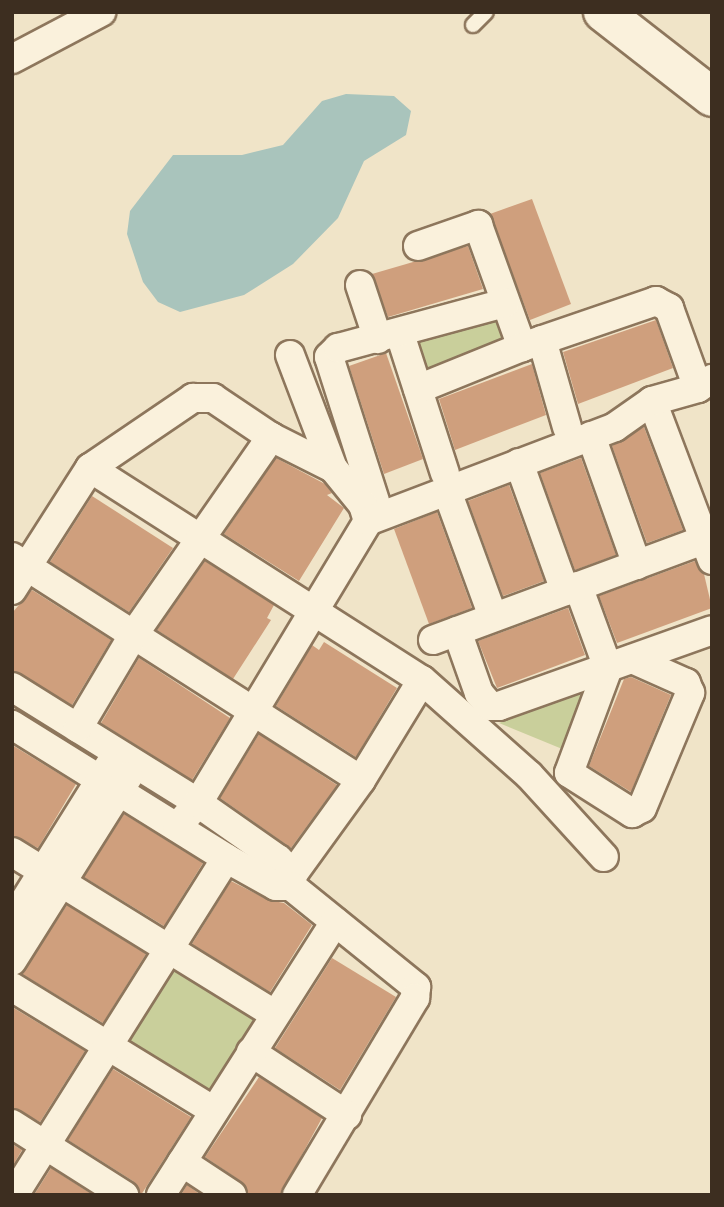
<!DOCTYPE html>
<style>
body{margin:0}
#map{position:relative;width:724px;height:1207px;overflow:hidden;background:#f0e4c8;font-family:"Crimson Pro",serif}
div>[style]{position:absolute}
.green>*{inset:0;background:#c9cf9b}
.water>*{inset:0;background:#a9c4bc}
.building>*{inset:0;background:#cf9f7d}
.roads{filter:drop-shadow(2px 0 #8d765c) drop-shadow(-2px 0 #8d765c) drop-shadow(0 2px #8d765c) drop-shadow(0 -2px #8d765c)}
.lane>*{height:14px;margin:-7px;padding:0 7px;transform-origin:7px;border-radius:7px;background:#faf1dc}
.street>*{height:28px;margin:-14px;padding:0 14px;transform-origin:14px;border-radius:14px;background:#faf1dc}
.secondary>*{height:38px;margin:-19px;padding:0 19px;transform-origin:19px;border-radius:19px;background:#faf1dc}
span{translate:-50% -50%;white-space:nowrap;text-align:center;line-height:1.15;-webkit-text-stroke:5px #f7eed8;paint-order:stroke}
.frame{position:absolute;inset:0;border:14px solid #3d2e20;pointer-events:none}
</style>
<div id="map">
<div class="green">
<div style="clip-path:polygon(503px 307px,521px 356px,415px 393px,398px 345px)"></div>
<div style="clip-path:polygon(601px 682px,572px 753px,499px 723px)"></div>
<div style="clip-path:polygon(170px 954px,268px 1015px,212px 1104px,114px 1043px)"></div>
</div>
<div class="water">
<div style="clip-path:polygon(346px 94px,394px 96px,411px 111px,406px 135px,364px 161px,338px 218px,293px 264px,244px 295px,180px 312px,158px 302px,143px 282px,127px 234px,130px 211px,173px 155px,242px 155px,283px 145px,322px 101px)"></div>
</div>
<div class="building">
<div style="clip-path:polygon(532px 199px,571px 304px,530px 320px,490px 214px)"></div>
<div style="clip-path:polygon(468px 246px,483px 289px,388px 317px,372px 274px)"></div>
<div style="clip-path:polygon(656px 320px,673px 368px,578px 404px,563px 352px)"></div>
<div style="clip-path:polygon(386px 353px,423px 459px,384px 474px,349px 366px)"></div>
<div style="clip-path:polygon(532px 364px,546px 415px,455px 450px,439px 399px)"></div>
<div style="clip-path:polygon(644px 427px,683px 530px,647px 543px,612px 446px)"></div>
<div style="clip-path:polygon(276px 458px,325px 484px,332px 493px,327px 495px,344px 508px,299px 581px,224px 534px)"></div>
<div style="clip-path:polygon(581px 458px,616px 555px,575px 570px,540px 473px)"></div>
<div style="clip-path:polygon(509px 485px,544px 581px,503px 596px,468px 501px)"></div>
<div style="clip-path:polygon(92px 496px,173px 548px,129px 612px,50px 562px)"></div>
<div style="clip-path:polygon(437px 512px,472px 608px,429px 624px,394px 529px)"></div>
<div style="clip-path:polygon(205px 561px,274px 605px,267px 618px,271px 620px,233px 679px,157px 630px)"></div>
<div style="clip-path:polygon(695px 561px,704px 574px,712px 608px,617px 643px,599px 596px)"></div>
<div style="clip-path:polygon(32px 590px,111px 640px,72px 705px,12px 670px,12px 613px)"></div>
<div style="clip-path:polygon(568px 608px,585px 655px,497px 688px,478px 641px)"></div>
<div style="clip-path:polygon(324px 642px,397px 688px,356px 757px,276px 706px,312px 645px,319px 650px)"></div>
<div style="clip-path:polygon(139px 658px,230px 718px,192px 780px,101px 723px)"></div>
<div style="clip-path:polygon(631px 677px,671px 695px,631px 792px,589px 766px,624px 679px)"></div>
<div style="clip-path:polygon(259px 734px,337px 785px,291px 848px,220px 798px)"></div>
<div style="clip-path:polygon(12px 745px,76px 784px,38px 848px,12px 835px)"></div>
<div style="clip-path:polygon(124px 814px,203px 863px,164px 926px,84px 877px)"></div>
<div style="clip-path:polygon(231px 881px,268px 900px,284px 903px,312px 925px,270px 992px,192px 944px)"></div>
<div style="clip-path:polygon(67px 905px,146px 954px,103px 1023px,22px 974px)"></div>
<div style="clip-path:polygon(332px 958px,396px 997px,340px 1090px,275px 1048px)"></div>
<div style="clip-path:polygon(12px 1007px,85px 1051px,40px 1122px,12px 1107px)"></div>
<div style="clip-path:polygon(113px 1069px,191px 1117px,141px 1195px,133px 1181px,68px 1140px)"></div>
<div style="clip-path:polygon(259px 1077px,322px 1118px,280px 1195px,248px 1195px,242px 1182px,205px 1157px)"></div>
<div style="clip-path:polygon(12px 1144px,22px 1150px,12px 1167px)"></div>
<div style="clip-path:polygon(51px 1168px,93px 1195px,34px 1195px)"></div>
<div style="clip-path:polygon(187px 1185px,201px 1195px,181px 1195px)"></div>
</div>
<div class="roads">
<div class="lane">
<div style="left:473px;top:25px;width:18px;rotate:-45deg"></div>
</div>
<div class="street">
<div style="left:12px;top:59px;width:101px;rotate:-27.8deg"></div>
<div style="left:418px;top:246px;width:64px;rotate:-19.3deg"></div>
<div style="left:478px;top:225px;width:130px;rotate:70.2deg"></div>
<div style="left:360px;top:285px;width:57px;rotate:71.6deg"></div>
<div style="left:400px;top:334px;width:146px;rotate:72.1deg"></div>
<div style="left:542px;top:340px;width:91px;rotate:74deg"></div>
<div style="left:290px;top:355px;width:121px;rotate:69.2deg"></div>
<div style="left:418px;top:389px;width:112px;rotate:-22deg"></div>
<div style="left:522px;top:347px;width:142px;rotate:-18.9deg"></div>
<div style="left:656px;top:301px;width:15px;rotate:28deg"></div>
<div style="left:669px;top:308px;width:85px;rotate:70.1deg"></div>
<div style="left:652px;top:401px;width:170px;rotate:69.3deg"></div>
<div style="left:591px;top:436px;width:137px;rotate:70.4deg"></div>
<div style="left:519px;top:463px;width:136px;rotate:70.2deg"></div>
<div style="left:90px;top:468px;width:394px;rotate:32.6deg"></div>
<div style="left:422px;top:680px;width:143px;rotate:41.6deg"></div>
<div style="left:529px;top:775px;width:111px;rotate:47.6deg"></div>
<div style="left:447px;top:491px;width:134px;rotate:69.9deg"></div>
<div style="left:375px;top:501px;width:151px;rotate:-107.7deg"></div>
<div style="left:329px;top:357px;width:13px;rotate:-45deg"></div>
<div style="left:338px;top:348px;width:173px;rotate:-15.1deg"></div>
<div style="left:12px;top:557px;width:414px;rotate:32.6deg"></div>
<div style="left:361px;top:780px;width:116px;rotate:125.9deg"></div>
<div style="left:578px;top:586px;width:87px;rotate:69.9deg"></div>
<div style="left:608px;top:668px;width:112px;rotate:110.4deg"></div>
<div style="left:569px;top:773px;width:75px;rotate:32.4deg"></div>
<div style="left:632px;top:813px;width:11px;rotate:-27deg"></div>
<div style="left:642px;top:808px;width:125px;rotate:-67.3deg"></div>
<div style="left:690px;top:693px;width:11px;rotate:-112deg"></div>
<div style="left:686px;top:683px;width:59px;rotate:-156deg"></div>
<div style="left:12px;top:590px;width:145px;rotate:-57.4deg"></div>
<div style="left:90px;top:468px;width:125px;rotate:-34.2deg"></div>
<div style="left:193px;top:398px;width:20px"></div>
<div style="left:213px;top:398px;width:70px;rotate:33.9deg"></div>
<div style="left:457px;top:631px;width:66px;rotate:70.5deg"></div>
<div style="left:479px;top:693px;width:17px;rotate:50deg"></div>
<div style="left:490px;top:706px;width:9px"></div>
<div style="left:499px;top:706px;width:226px;rotate:-19.6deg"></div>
<div style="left:433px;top:640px;width:288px;rotate:-20.3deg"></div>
<div style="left:12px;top:687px;width:219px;rotate:31.9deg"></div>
<div style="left:198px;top:803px;width:98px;rotate:35deg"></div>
<div style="left:278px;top:859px;width:21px;rotate:45deg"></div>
<div style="left:293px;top:874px;width:12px;rotate:99deg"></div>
<div style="left:291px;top:886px;width:15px;rotate:180deg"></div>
<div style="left:276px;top:886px;width:57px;rotate:-150.8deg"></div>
<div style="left:226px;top:858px;width:252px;rotate:-148.1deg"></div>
<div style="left:78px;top:728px;width:106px;rotate:-59.3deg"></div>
<div style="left:132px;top:637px;width:244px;rotate:-55.2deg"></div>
<div style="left:271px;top:437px;width:69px;rotate:26.6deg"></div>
<div style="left:333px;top:468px;width:48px;rotate:51deg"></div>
<div style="left:363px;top:505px;width:17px;rotate:73deg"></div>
<div style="left:361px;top:780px;width:117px;rotate:-58.6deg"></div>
<div style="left:177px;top:827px;width:32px;rotate:-49deg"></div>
<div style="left:198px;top:803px;width:329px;rotate:-58.9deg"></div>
<div style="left:368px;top:521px;width:264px;rotate:-20.8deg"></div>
<div style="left:615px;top:427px;width:45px;rotate:-35.1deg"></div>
<div style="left:652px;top:401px;width:48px;rotate:-15.8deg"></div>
<div style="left:698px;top:388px;width:17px;rotate:-33deg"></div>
<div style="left:12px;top:852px;width:308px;rotate:31.7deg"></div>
<div style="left:291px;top:886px;width:161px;rotate:38.9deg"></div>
<div style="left:416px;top:987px;width:11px;rotate:95deg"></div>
<div style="left:415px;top:998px;width:230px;rotate:120.9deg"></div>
<div style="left:12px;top:921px;width:183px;rotate:-58deg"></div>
<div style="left:12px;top:961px;width:218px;rotate:-57.8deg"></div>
<div style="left:12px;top:987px;width:237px;rotate:31.5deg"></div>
<div style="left:251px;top:1052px;width:115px;rotate:33.3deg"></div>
<div style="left:12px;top:1124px;width:133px;rotate:32.4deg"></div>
<div style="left:182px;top:1162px;width:60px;rotate:33.4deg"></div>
<div style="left:14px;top:1195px;width:398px;rotate:-57.8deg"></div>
<div style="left:161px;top:1195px;width:324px;rotate:-57.5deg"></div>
</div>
<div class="secondary">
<div style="left:603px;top:12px;width:138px;rotate:37.9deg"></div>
</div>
</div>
<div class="frame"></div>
</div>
